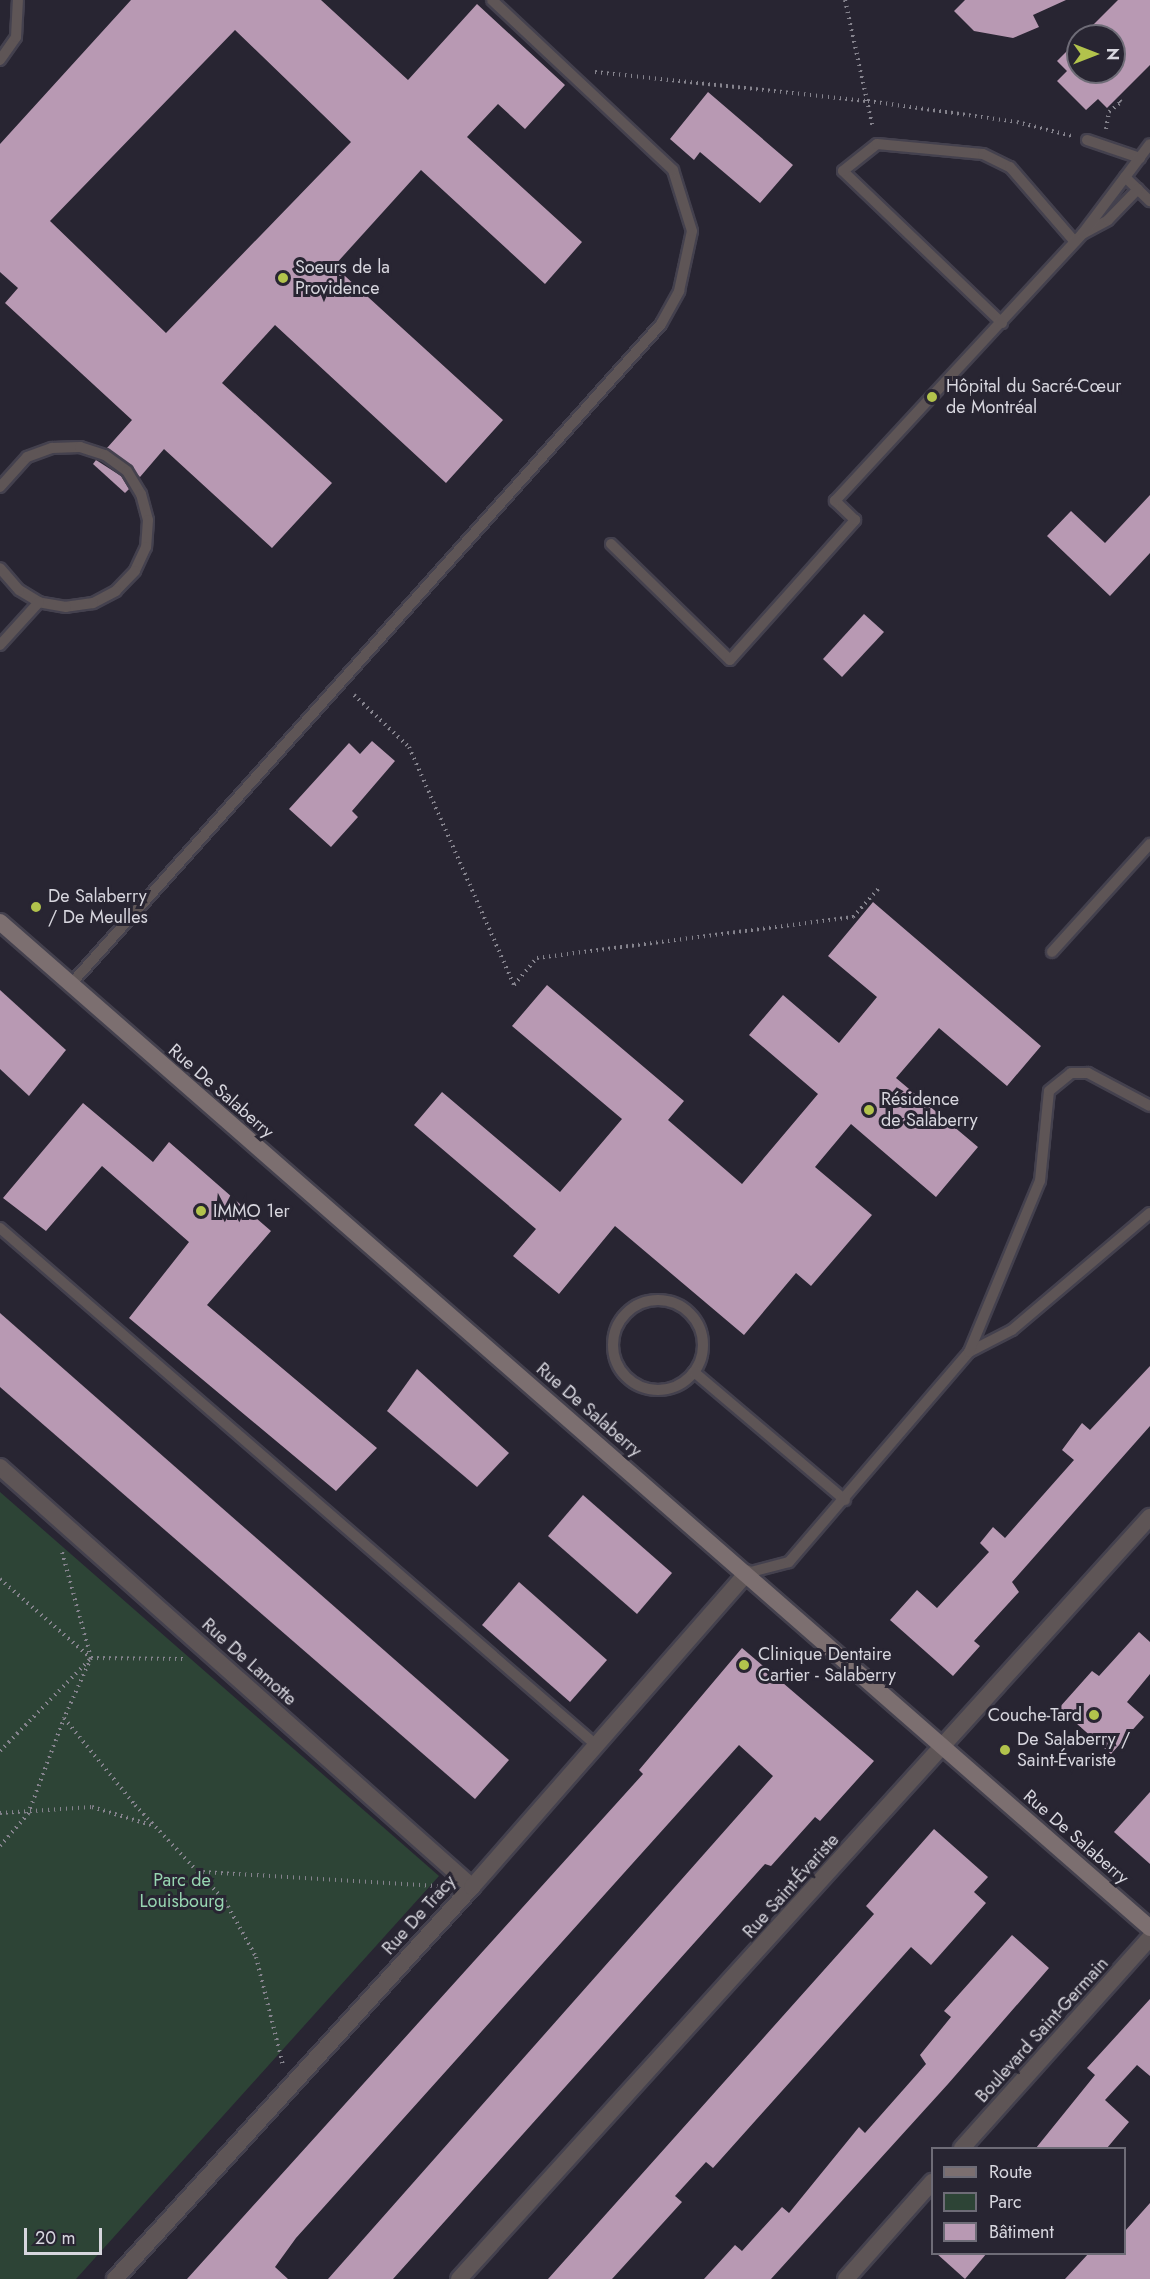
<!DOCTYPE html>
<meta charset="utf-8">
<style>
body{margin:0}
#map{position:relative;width:1150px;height:2279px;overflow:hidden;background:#282532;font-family:Jost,sans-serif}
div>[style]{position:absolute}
.green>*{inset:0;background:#2d4436}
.building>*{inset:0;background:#b899b3}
.path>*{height:4px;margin-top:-2px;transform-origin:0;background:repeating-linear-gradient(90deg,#85838d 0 1.5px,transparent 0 6px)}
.roads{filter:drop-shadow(2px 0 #44414e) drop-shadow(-2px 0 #44414e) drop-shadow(0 2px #44414e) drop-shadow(0 -2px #44414e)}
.service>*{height:10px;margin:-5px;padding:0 5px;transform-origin:5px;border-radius:5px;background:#5e5556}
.service>.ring{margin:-5px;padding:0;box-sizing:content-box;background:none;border:10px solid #5e5556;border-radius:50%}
.minor>*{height:16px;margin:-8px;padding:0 8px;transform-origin:8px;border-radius:8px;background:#5e5556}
.secondary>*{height:16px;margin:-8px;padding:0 8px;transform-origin:8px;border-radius:8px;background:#7c6f70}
.dots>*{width:16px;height:16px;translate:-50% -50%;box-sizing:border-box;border:3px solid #282532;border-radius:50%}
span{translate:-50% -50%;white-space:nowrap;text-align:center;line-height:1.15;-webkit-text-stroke:6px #282532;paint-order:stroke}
.poi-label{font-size:18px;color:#d7d6de}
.left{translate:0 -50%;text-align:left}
.right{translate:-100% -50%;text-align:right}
.street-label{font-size:18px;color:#d7d6de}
.park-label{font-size:18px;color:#97d5b1}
.legend{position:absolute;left:931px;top:2147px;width:195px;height:108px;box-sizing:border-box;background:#282532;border:2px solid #6e6c77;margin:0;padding:8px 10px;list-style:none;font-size:18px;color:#d7d6de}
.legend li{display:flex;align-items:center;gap:12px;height:30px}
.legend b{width:30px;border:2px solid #6e6c77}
.north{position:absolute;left:1066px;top:24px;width:60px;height:60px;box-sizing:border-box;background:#282532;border:2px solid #6e6c77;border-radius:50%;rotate:90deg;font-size:16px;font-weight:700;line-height:24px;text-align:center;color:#d7d6de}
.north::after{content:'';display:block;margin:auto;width:21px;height:27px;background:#b2c34c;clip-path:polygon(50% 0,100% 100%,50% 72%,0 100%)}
.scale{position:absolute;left:24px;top:2228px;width:78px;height:27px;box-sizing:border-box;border:3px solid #d7d6de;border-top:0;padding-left:8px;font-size:18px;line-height:21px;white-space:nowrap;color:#d7d6de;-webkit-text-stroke:4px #282532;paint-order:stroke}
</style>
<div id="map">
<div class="green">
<div style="clip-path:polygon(0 1492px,439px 1876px,76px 2279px,0 2279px)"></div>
</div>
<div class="building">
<div style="clip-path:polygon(evenodd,131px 0,321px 0,408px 80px,477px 4px,565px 85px,525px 129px,498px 104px,467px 137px,582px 242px,545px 284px,421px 170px,334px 266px,503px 420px,446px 483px,275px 325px,222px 383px,332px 483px,272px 548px,164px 449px,140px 477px,107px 448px,132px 420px,5px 303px,18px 288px,0 272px,0 144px,131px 0,235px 30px,351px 142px,166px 333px,50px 221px,235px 30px)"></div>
<div style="clip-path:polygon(965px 0,1066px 0,1033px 15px,1039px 27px,1013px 38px,974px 31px,954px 11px)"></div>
<div style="clip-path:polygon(1118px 0,1150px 0,1150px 65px,1107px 108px,1098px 99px,1086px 110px,1057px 81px,1067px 71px,1057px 61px,1078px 40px,1078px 72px,1114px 72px,1114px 36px,1082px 36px)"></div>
<div style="clip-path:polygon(708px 92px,793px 165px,760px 203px,700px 152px,694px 160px,670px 139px)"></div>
<div style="clip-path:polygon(96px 460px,121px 476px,129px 489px,125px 493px,93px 464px)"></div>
<div style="clip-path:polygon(1150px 495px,1150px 553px,1110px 596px,1047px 536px,1071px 511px,1105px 543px)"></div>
<div style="clip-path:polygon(864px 614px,884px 632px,842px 677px,823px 659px)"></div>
<div style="clip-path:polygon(372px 741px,395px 761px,352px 811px,358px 817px,331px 847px,289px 809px,349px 743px,360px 754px)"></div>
<div style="clip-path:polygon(873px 902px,1041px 1046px,1007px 1086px,939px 1028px,896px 1078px,978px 1147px,936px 1197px,851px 1124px,815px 1167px,872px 1215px,811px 1286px,796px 1273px,744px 1335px,615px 1226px,559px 1294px,513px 1256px,536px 1229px,414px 1125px,442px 1092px,560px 1192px,622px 1119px,512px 1026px,547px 985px,684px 1101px,668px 1120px,742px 1184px,818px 1094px,749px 1035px,783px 995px,839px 1043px,877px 997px,828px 956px)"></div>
<div style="clip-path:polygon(0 990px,66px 1050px,29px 1096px,0 1069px)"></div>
<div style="clip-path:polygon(83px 1103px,153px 1162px,169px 1142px,271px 1231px,207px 1305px,377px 1448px,336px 1491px,129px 1318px,189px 1242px,102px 1166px,46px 1231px,3px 1198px)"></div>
<div style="clip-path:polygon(0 1313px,509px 1760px,475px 1799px,0 1387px)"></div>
<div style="clip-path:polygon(1150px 1366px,1150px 1426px,1012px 1582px,1019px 1592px,974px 1641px,980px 1646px,953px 1676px,890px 1620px,917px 1590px,937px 1608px,989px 1552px,980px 1543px,993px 1527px,1005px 1538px,1074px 1460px,1062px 1450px,1082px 1423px,1090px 1430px)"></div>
<div style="clip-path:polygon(417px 1369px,509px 1453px,477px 1487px,387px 1411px)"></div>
<div style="clip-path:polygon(583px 1495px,672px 1573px,637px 1614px,548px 1536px)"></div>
<div style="clip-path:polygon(519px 1582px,607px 1660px,570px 1702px,482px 1625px)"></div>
<div style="clip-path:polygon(1139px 1632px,1150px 1642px,1150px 1674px,1127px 1702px,1144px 1717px,1111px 1754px,1059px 1708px,1092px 1671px,1099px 1676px)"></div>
<div style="clip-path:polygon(742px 1648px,874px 1761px,820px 1821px,815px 1817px,771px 1866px,765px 1864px,393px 2279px,328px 2279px,773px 1776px,739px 1745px,296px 2238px,275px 2267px,288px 2279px,187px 2279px,643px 1774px,639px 1770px)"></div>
<div style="clip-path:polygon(1150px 1792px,1150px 1864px,1114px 1832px)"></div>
<div style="clip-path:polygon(934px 1829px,988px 1877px,974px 1892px,986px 1903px,931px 1965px,911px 1947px,713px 2168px,706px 2162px,675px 2196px,682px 2202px,612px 2279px,548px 2279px,874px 1914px,866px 1906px)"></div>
<div style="clip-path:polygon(1012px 1935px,1049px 1968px,948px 2084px,771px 2279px,704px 2279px,735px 2245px,742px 2251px,782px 2207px,789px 2213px,859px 2127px,865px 2133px,926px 2064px,920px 2055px,951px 2017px,944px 2011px)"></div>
<div style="clip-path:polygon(1150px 1999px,1150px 2076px,1137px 2065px,1105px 2100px,1129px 2122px,1107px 2148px,1036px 2148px,1095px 2075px,1087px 2068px)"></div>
<div style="clip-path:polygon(1150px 2203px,1150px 2279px,1065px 2279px,1089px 2253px,1125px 2253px,1125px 2231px)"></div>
<div style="clip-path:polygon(936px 2253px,987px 2253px,965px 2279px)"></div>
</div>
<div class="path">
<div style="left:845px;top:0;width:131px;rotate:77.7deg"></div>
<div style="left:595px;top:72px;width:275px;rotate:6.1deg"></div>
<div style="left:868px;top:101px;width:150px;rotate:8deg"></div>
<div style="left:1017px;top:122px;width:57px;rotate:14.3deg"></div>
<div style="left:1106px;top:129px;width:17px;rotate:-80deg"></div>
<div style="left:1109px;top:112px;width:16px;rotate:-40deg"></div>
<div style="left:1121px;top:102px;width:6px;rotate:-135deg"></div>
<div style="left:354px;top:695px;width:76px;rotate:43.4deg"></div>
<div style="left:409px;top:747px;width:260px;rotate:66.2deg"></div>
<div style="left:514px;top:985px;width:35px;rotate:-50deg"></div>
<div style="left:537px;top:958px;width:319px;rotate:-7.4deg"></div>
<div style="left:853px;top:917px;width:39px;rotate:-48deg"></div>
<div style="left:0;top:1579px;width:121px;rotate:41deg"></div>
<div style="left:91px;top:1658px;width:92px;rotate:0.6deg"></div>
<div style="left:91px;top:1658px;width:66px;rotate:114.2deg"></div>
<div style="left:64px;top:1718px;width:112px;rotate:50.8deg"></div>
<div style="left:135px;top:1805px;width:132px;rotate:46.8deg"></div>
<div style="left:225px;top:1901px;width:64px;rotate:61deg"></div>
<div style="left:256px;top:1957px;width:111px;rotate:76deg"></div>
<div style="left:0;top:1751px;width:130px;rotate:-45.6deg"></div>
<div style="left:91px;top:1658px;width:110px;rotate:-105.3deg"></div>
<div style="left:0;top:1813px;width:92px;rotate:-3.7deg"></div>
<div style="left:92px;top:1807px;width:65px;rotate:17deg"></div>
<div style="left:0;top:1846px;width:43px;rotate:-48.8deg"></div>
<div style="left:28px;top:1814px;width:103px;rotate:-69.4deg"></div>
<div style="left:203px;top:1872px;width:235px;rotate:3.4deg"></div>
</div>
<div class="roads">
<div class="service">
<div style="left:0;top:60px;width:28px;rotate:-55deg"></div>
<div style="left:16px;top:37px;width:37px;rotate:-87deg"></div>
<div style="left:1087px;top:140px;width:56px;rotate:18.8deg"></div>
<div style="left:1125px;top:177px;width:35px;rotate:44deg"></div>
<div style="left:1084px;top:233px;width:27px;rotate:-28deg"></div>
<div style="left:1108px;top:220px;width:43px;rotate:-45.9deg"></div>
<div style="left:1002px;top:323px;width:220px;rotate:-136.3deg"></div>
<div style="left:843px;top:171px;width:43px;rotate:-38.5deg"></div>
<div style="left:877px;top:144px;width:106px;rotate:5.4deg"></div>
<div style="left:983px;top:154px;width:30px;rotate:26deg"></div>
<div style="left:1010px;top:167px;width:99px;rotate:49.1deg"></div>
<div style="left:0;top:487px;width:40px;rotate:-48deg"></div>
<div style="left:27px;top:457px;width:27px;rotate:-20deg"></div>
<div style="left:52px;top:448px;width:28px;rotate:-2deg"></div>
<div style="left:80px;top:447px;width:26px;rotate:18deg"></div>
<div style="left:105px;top:455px;width:27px;rotate:36deg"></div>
<div style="left:127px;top:471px;width:27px;rotate:59deg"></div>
<div style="left:141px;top:494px;width:27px;rotate:75deg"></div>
<div style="left:148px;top:520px;width:27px;rotate:94deg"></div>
<div style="left:146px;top:547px;width:26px;rotate:115deg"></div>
<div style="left:135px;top:571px;width:28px;rotate:134deg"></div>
<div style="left:116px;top:591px;width:26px;rotate:152deg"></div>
<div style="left:93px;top:603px;width:27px;rotate:172deg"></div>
<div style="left:66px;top:607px;width:27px;rotate:-170deg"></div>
<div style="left:39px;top:602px;width:23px;rotate:-149deg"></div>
<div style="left:19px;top:590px;width:29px;rotate:-131deg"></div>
<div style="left:611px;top:544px;width:166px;rotate:44.3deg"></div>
<div style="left:730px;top:660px;width:188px;rotate:-48.2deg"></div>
<div style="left:855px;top:520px;width:28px;rotate:-136deg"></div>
<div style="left:835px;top:501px;width:365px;rotate:-47.2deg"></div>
<div style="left:1083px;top:233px;width:111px;rotate:-53deg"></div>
<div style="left:0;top:645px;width:58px;rotate:-47.8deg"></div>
<div style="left:1052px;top:952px;width:146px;rotate:-47.8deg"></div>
<div style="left:70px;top:985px;width:887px;rotate:-48.2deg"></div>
<div style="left:661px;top:324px;width:38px;rotate:-61deg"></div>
<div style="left:679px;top:291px;width:61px;rotate:-77.8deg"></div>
<div style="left:692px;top:231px;width:64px;rotate:-107.3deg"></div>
<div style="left:673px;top:170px;width:248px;rotate:-136.8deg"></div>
<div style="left:0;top:1228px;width:789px;rotate:40.94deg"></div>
<div class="ring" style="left:613px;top:1300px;width:80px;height:80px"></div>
<div style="left:969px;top:1352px;width:48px;rotate:-27.1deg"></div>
<div style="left:1012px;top:1330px;width:181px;rotate:-40.3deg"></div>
<div style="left:694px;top:1372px;width:198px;rotate:40.3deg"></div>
<div style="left:747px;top:1573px;width:43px;rotate:-14.7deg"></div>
<div style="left:789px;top:1562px;width:277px;rotate:-49.4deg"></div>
<div style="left:969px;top:1352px;width:185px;rotate:-67.5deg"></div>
<div style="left:1040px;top:1181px;width:90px;rotate:-84.3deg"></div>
<div style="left:1049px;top:1091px;width:28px;rotate:-39deg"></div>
<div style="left:1071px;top:1073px;width:17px"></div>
<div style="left:1088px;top:1073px;width:70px;rotate:28deg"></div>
</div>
<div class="minor">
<div style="left:0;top:1467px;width:632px;rotate:41.66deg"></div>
<div style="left:962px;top:2148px;width:282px;rotate:-48.2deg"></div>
<div style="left:115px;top:2279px;width:530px;rotate:-47.68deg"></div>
<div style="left:472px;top:1887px;width:417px;rotate:-48.8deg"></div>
<div style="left:459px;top:2279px;width:1029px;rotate:-47.8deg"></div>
<div style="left:846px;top:2279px;width:130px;rotate:-48.4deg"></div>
</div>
<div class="secondary">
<div style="left:0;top:922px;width:1528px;rotate:41.18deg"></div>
</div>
</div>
<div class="dots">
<div style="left:283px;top:278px;background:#b2c34c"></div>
<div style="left:932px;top:397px;background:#b2c34c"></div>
<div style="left:36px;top:907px;background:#b2c34c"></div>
<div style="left:869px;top:1110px;background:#b2c34c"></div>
<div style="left:201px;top:1211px;background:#b2c34c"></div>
<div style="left:744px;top:1665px;background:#b2c34c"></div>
<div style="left:1094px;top:1715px;background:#b2c34c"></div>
<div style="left:1005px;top:1750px;background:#b2c34c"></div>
</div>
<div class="poi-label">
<span class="left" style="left:295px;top:278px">Soeurs de la<br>Providence</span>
<span class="left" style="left:946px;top:397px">Hôpital du Sacré-Cœur<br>de Montréal</span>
<span class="left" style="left:48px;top:907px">De Salaberry<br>/ De Meulles</span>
<span class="left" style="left:881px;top:1110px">Résidence<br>de Salaberry</span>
<span class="left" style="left:213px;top:1211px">IMMO 1er</span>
<span class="left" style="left:758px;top:1665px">Clinique Dentaire<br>Cartier - Salaberry</span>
<span class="right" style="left:1082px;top:1715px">Couche-Tard</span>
<span class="left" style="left:1017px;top:1750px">De Salaberry /<br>Saint-Évariste</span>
</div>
<div class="street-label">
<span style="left:221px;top:1091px;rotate:41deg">Rue De Salaberry</span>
<span style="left:589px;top:1410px;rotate:41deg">Rue De Salaberry</span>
<span style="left:249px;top:1662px;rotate:42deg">Rue De Lamotte</span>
<span style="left:1076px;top:1837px;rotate:41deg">Rue De Salaberry</span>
<span style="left:791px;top:1886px;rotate:-48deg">Rue Saint-Évariste</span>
<span style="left:419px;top:1915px;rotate:-48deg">Rue De Tracy</span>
<span style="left:1042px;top:2030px;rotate:-48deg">Boulevard Saint-Germain</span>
</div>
<div class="park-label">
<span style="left:182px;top:1891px">Parc de<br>Louisbourg</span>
</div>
<ul class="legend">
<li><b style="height:8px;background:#7c6f70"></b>Route</li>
<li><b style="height:16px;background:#2d4436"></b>Parc</li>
<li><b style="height:16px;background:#b899b3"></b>Bâtiment</li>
</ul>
<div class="north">N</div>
<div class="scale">20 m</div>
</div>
